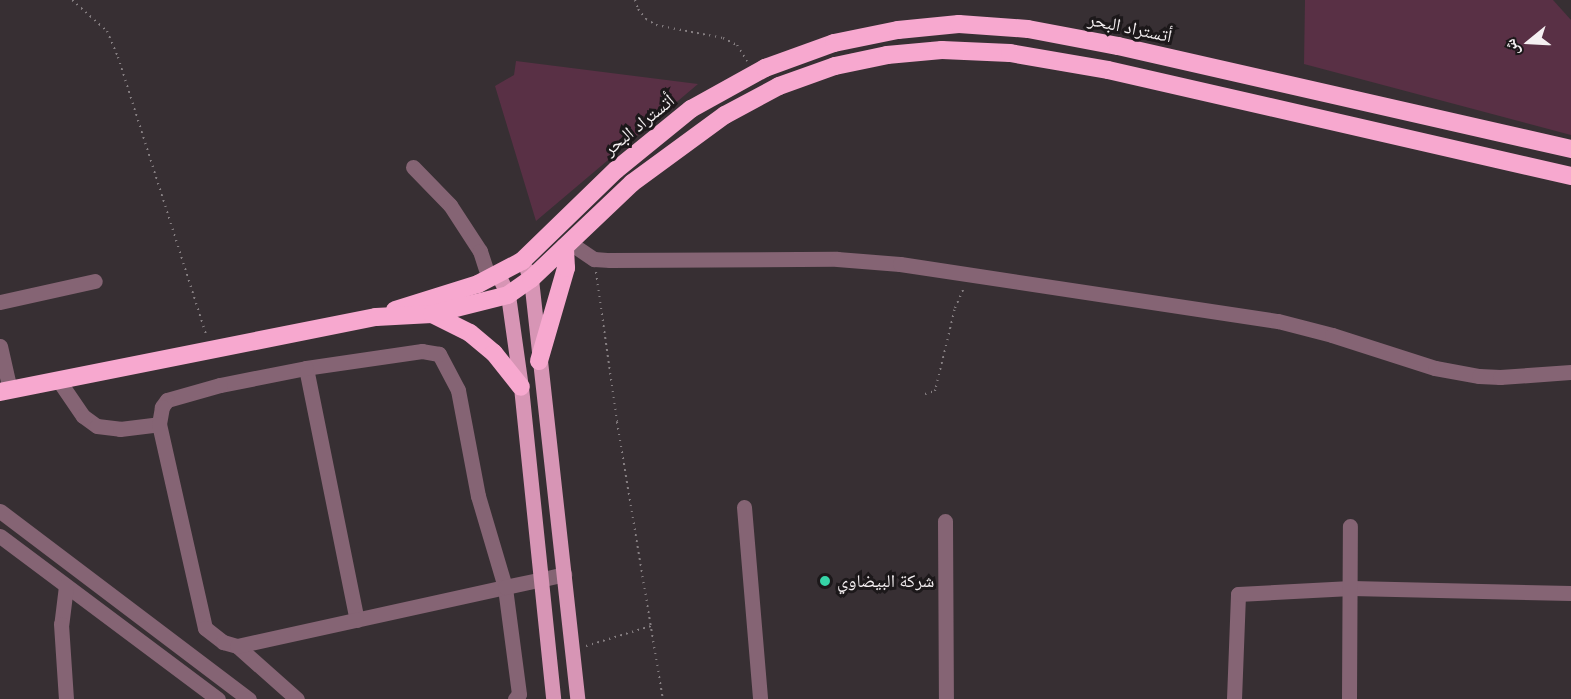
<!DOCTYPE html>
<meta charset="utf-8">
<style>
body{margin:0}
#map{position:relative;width:1571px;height:699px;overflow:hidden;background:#372f33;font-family:"Nunito Sans","Noto Naskh Arabic",sans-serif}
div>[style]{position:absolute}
.green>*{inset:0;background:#593045}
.path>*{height:2px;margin-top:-1px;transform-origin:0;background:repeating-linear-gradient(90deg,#857e81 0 1.5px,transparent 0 6px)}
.minor>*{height:15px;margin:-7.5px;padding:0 7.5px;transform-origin:7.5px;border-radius:7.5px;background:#856474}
.major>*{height:15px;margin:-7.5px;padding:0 7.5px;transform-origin:7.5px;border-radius:7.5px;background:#d795b5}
.highway>*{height:18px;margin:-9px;padding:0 9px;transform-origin:9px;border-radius:9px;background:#f7a8cf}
.dots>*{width:16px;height:16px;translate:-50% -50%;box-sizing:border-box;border:3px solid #1c181a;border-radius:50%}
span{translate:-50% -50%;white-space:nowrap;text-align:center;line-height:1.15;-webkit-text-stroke:6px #1c181a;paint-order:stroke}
.street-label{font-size:18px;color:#f5f0f2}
.poi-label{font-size:18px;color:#f5f0f2}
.left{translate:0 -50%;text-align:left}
.north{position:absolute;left:1499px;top:12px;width:60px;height:60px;-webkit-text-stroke:4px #1c181a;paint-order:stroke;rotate:252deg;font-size:16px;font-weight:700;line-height:24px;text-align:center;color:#f5f0f2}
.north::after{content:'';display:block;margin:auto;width:21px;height:27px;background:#f5f0f2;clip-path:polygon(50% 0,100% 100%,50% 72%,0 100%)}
</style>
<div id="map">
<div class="green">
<div style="clip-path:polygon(1305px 0,1553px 0,1571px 20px,1571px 135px,1304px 64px)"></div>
<div style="clip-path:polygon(516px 61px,698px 84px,536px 221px,495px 86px,514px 75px)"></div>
</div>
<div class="path">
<div style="left:72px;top:0;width:47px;rotate:41.5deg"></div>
<div style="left:107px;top:31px;width:28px;rotate:67deg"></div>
<div style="left:118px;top:57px;width:291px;rotate:72.4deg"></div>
<div style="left:635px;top:0;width:9px;rotate:72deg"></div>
<div style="left:638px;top:9px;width:13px;rotate:51deg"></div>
<div style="left:646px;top:19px;width:12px;rotate:31deg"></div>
<div style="left:656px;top:25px;width:68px;rotate:11deg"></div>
<div style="left:723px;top:38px;width:16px;rotate:27deg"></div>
<div style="left:737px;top:45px;width:19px;rotate:58deg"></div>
<div style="left:596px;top:272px;width:151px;rotate:82deg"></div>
<div style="left:617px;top:422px;width:281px;rotate:80.6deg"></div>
<div style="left:925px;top:394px;width:10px;rotate:-17deg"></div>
<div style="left:935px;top:391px;width:4px;rotate:-76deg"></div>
<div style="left:936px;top:387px;width:81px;rotate:-76.5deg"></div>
<div style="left:955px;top:308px;width:22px;rotate:-66deg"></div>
<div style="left:586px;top:646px;width:68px;rotate:-17.1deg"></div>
</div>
<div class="minor">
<div style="left:413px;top:167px;width:53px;rotate:45.8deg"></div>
<div style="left:450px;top:205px;width:55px;rotate:56.9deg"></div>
<div style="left:480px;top:251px;width:29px;rotate:72deg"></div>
<div style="left:570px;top:243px;width:29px;rotate:34deg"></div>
<div style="left:594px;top:259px;width:16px;rotate:4deg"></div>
<div style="left:610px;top:260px;width:227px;rotate:-0.3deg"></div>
<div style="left:837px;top:259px;width:63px;rotate:4.5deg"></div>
<div style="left:900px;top:264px;width:382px;rotate:8.6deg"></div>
<div style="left:1278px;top:321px;width:56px;rotate:14.5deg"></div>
<div style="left:1332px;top:335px;width:108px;rotate:17.8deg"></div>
<div style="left:1435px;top:368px;width:45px;rotate:10.3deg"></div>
<div style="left:1479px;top:376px;width:21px;rotate:3deg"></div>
<div style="left:1500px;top:377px;width:71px;rotate:-4deg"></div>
<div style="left:0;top:302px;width:97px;rotate:-12.5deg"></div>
<div style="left:0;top:346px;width:45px;rotate:77.2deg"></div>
<div style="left:306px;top:368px;width:257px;rotate:78.6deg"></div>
<div style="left:59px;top:381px;width:42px;rotate:55.6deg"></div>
<div style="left:83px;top:416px;width:17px;rotate:36deg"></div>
<div style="left:97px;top:426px;width:23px;rotate:7deg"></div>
<div style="left:120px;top:429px;width:39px;rotate:-7deg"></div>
<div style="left:744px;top:507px;width:193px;rotate:85.2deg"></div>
<div style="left:0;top:511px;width:312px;rotate:37.1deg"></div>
<div style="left:945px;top:521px;width:178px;rotate:89.7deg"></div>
<div style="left:0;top:536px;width:272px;rotate:36.8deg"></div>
<div style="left:66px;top:586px;width:38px;rotate:97deg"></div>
<div style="left:61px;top:624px;width:75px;rotate:86.2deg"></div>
<div style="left:237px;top:646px;width:80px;rotate:41.5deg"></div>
<div style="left:515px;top:699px;width:6px;rotate:-51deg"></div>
<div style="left:519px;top:694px;width:108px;rotate:-97.5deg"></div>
<div style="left:505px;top:587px;width:95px;rotate:-106.5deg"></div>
<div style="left:478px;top:496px;width:108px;rotate:-100.7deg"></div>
<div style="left:458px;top:390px;width:41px;rotate:-117.8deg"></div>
<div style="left:439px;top:354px;width:17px;rotate:-170deg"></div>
<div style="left:422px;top:351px;width:117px;rotate:171.7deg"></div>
<div style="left:306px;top:368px;width:88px;rotate:168.8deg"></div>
<div style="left:220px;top:385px;width:55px;rotate:164.2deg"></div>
<div style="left:167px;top:400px;width:9px;rotate:126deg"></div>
<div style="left:162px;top:407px;width:17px;rotate:100deg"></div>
<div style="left:159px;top:424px;width:209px;rotate:77.3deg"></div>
<div style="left:205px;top:628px;width:23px;rotate:38deg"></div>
<div style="left:223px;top:642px;width:15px;rotate:16deg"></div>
<div style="left:237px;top:646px;width:274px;rotate:-12.4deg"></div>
<div style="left:505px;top:587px;width:35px;rotate:-12deg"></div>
<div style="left:539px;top:580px;width:26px;rotate:-13deg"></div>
<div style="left:1234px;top:699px;width:105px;rotate:-87.8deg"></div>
<div style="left:1238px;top:594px;width:113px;rotate:-3deg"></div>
<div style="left:1351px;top:588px;width:220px;rotate:1.3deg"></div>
<div style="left:1349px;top:699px;width:173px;rotate:-89.7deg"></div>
</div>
<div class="major">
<div style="left:527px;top:270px;width:10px;rotate:66deg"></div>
<div style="left:531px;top:279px;width:423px;rotate:83.7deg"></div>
<div style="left:498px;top:275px;width:22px;rotate:63deg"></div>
<div style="left:508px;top:295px;width:93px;rotate:82deg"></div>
<div style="left:521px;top:387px;width:314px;rotate:84.1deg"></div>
</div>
<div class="highway">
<div style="left:395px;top:310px;width:87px;rotate:-17.4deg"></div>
<div style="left:478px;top:284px;width:50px;rotate:-27.6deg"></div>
<div style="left:522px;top:261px;width:131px;rotate:-44.1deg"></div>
<div style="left:616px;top:170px;width:97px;rotate:-39.1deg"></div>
<div style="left:691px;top:109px;width:85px;rotate:-29deg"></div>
<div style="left:765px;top:68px;width:73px;rotate:-19.9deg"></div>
<div style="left:834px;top:43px;width:65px;rotate:-11.5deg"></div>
<div style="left:898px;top:30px;width:61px;rotate:-5.6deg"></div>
<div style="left:959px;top:24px;width:69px;rotate:4.1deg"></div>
<div style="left:1028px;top:29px;width:92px;rotate:10.7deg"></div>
<div style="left:1118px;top:46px;width:465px;rotate:12.8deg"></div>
<div style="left:432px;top:314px;width:42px;rotate:26.6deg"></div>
<div style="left:470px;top:333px;width:31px;rotate:40deg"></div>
<div style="left:494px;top:353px;width:43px;rotate:51.5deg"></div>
<div style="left:539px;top:361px;width:97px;rotate:-73.8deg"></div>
<div style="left:566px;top:268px;width:21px;rotate:-93deg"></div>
<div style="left:0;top:392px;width:383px;rotate:-11.3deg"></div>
<div style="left:376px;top:317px;width:56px;rotate:-3.1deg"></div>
<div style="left:432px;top:314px;width:78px;rotate:-14deg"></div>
<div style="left:508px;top:295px;width:28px;rotate:-35deg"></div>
<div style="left:531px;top:279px;width:139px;rotate:-43.5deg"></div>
<div style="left:632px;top:183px;width:115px;rotate:-36.2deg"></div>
<div style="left:725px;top:115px;width:61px;rotate:-28.2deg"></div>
<div style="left:779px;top:86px;width:59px;rotate:-19.7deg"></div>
<div style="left:835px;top:66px;width:53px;rotate:-11.9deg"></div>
<div style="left:887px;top:55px;width:55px;rotate:-5.2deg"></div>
<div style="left:942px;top:50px;width:68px;rotate:2.5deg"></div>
<div style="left:1010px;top:53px;width:99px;rotate:9.8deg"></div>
<div style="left:1108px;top:70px;width:475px;rotate:12.9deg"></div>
</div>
<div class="dots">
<div style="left:825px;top:581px;background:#36d4a7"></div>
</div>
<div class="street-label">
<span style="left:1130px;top:28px;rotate:12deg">أتستراد البحر</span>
<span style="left:639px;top:125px;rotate:-39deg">أتستراد البحر</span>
</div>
<div class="poi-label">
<span class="left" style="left:837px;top:581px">شركة البيضاوي</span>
</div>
<div class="north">ش</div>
</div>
